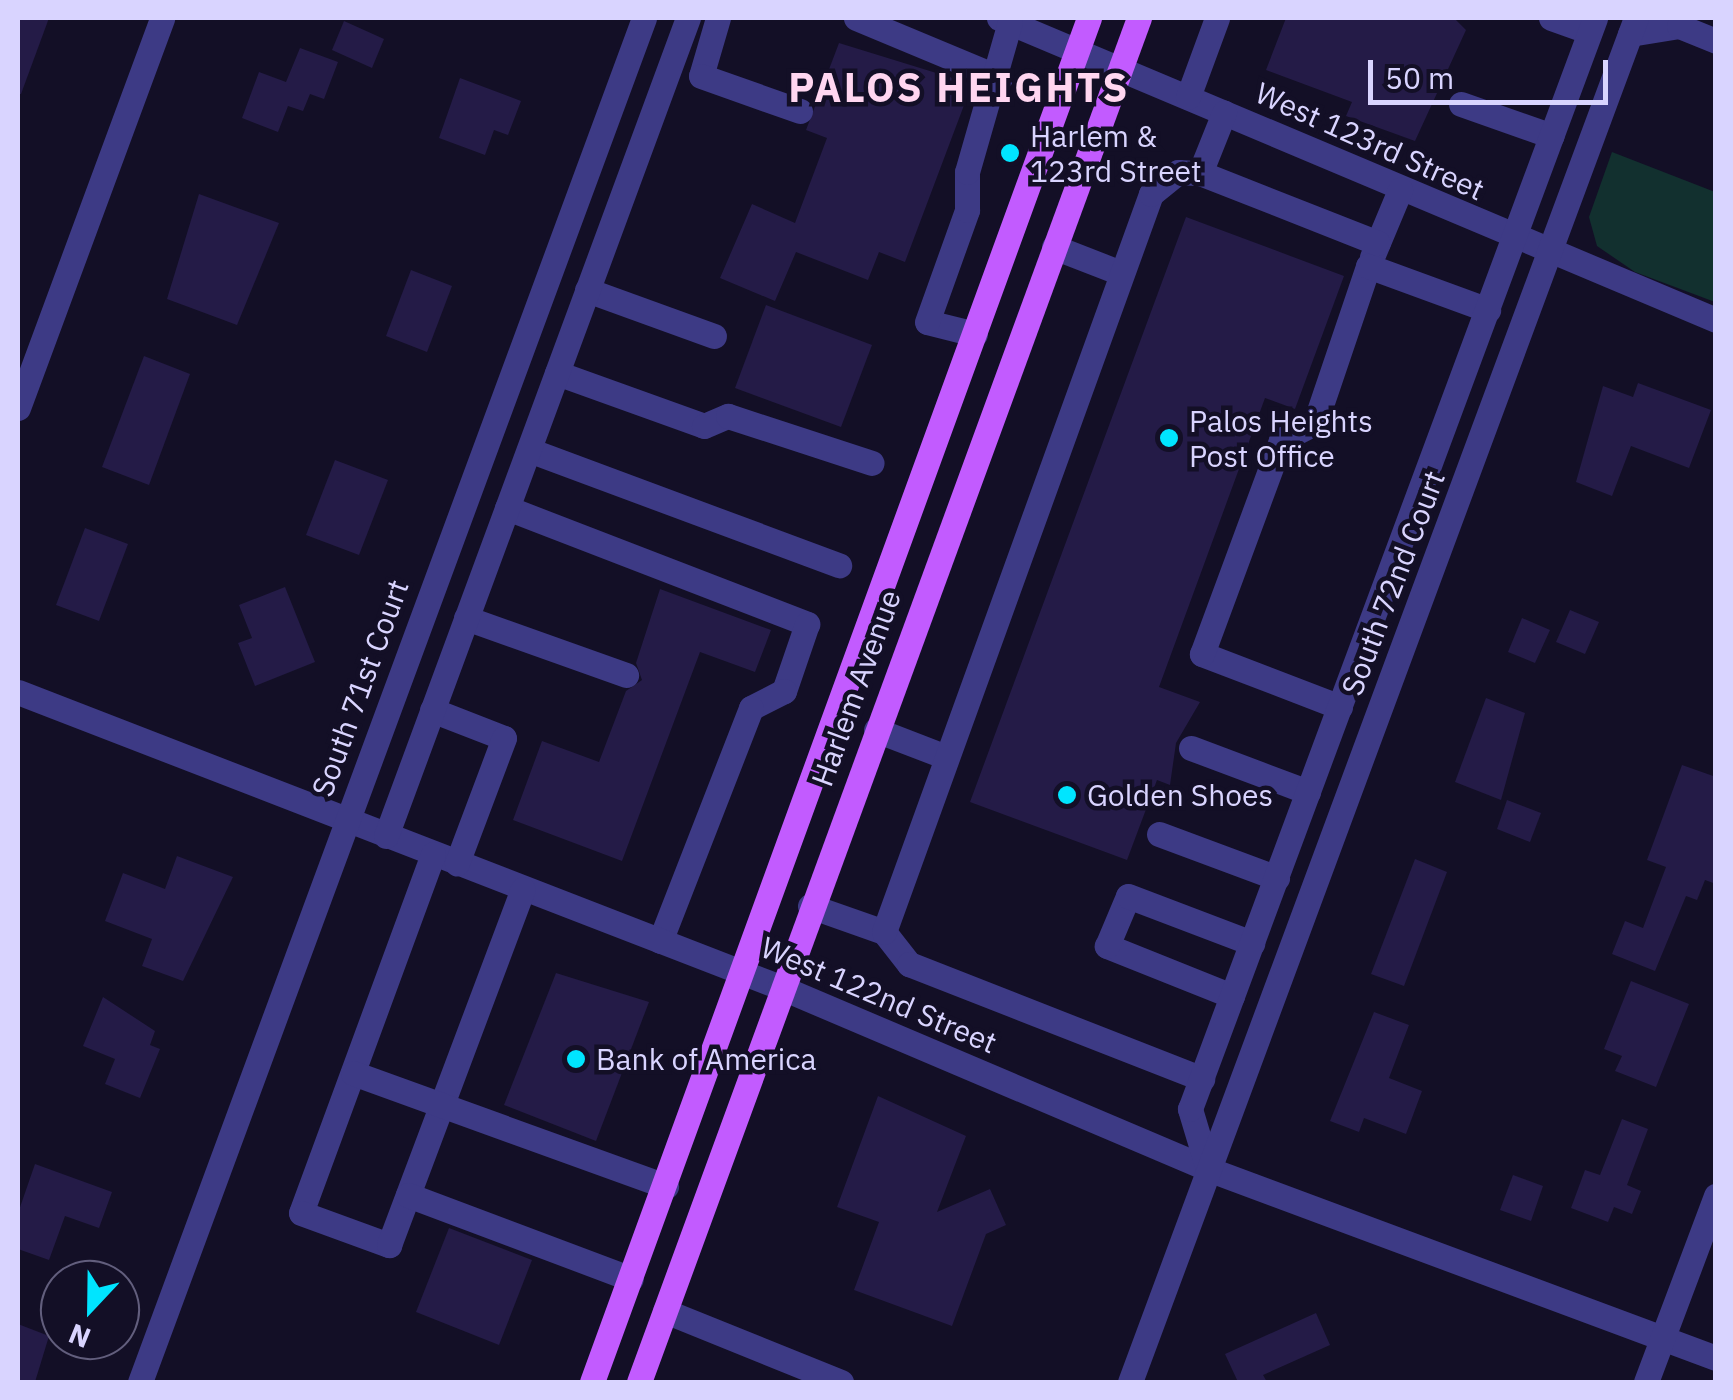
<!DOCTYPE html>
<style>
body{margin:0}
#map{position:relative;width:1733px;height:1400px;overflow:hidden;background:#130f26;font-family:"IBM Plex Sans",sans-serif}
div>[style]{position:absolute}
.green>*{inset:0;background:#12302f}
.building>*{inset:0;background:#241b47}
.minor>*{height:25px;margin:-12.5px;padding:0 12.5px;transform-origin:12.5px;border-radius:12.5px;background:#3d3a85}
.major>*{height:25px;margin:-12.5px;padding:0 12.5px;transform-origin:12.5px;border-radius:12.5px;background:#c25bff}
.dots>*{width:28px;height:28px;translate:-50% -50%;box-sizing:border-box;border:5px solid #130f26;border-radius:50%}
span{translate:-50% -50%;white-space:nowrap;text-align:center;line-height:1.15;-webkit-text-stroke:9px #130f26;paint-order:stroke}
.poi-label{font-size:30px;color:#d9d4ff}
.left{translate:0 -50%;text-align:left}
.street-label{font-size:30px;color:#d9d4ff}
.district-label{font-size:40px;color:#ffd6f0;font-weight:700;letter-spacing:2.5px}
.frame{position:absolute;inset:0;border:20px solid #d9d4ff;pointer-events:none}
.north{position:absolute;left:40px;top:1260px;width:100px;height:100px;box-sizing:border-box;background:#130f26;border:2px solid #625e7d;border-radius:50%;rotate:202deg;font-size:28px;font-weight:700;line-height:40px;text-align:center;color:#d9d4ff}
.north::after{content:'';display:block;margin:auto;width:35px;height:45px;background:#00e5ff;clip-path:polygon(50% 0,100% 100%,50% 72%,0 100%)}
.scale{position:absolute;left:1368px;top:60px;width:240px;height:45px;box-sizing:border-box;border:5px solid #d9d4ff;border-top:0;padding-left:12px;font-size:30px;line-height:35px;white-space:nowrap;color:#d9d4ff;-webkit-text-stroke:8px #130f26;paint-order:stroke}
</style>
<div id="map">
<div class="green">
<div style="clip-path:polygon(1612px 152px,1715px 192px,1715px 302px,1635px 272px,1597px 246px,1589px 217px)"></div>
</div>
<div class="building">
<div style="clip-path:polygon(18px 18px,49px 18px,21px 94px,18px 94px)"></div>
<div style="clip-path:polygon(1286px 18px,1454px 18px,1466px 30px,1415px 141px,1346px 116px,1352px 102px,1266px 70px)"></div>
<div style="clip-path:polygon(344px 21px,384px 39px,372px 68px,332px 50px)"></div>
<div style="clip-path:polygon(839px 43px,972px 84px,905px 262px,879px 252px,868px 280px,796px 252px,775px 301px,720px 278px,752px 204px,795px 223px,827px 138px,806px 130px)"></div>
<div style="clip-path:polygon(300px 48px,338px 62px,324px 99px,310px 94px,303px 111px,288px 106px,278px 132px,242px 118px,259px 72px,286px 82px)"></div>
<div style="clip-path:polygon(460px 78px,521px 101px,508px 135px,494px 130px,485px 155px,439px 138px)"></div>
<div style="clip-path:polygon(199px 194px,279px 223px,237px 325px,167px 299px)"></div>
<div style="clip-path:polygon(1186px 217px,1344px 276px,1295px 409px,1265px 398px,1159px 687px,1200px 702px,1176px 743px,1170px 785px,1157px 780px,1127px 860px,970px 802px)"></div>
<div style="clip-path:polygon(411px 270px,452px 286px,427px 352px,386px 336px)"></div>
<div style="clip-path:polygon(766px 305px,872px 345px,841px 427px,735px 388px)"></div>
<div style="clip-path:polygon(144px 356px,190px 374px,149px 485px,102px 467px)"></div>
<div style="clip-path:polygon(1638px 383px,1711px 410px,1689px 468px,1631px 446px,1612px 496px,1576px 482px,1603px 386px,1633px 397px)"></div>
<div style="clip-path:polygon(335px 460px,388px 480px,359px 555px,306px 535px)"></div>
<div style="clip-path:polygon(85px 528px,128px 544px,99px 621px,56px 605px)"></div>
<div style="clip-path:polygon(285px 587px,315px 662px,255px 686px,238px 643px,252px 638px,239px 605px)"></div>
<div style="clip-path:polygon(660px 589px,771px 630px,755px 672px,700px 652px,622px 861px,513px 820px,542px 741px,599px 762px,626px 691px,642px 680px,636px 663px)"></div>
<div style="clip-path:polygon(1570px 610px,1599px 622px,1585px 654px,1556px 642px)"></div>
<div style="clip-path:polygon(1522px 618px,1550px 630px,1535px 663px,1508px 652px)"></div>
<div style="clip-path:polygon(1486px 698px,1525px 713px,1501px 800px,1455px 782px)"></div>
<div style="clip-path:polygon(1682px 765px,1716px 777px,1716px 884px,1705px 880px,1697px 900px,1686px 896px,1655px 971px,1612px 954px,1625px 921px,1643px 928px,1666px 867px,1647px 860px)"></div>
<div style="clip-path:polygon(1507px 800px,1541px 813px,1530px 842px,1497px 829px)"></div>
<div style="clip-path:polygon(177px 856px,233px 877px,183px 981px,142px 966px,152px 939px,105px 921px,123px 873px,165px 889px)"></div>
<div style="clip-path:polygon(1415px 859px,1447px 872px,1404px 986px,1371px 974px)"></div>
<div style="clip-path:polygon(556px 973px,649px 1002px,596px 1141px,504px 1105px)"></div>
<div style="clip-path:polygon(1631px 981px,1689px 1004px,1656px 1087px,1615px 1071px,1622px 1056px,1604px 1049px)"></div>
<div style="clip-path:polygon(103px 997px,155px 1031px,150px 1045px,160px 1049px,140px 1098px,105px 1084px,115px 1059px,83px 1046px)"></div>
<div style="clip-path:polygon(1374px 1012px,1409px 1025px,1389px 1078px,1422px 1091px,1406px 1134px,1364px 1118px,1359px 1132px,1330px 1121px)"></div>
<div style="clip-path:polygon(878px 1096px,966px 1136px,937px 1212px,990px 1189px,1006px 1225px,986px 1234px,952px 1326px,854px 1290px,879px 1222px,837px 1207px)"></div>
<div style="clip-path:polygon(1622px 1119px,1648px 1129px,1627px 1185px,1641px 1191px,1632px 1214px,1614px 1207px,1608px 1222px,1571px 1208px,1585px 1170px,1600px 1175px)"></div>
<div style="clip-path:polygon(35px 1164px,112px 1192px,99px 1228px,65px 1216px,49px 1260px,18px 1249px,18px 1213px)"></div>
<div style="clip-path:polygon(1513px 1175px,1543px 1186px,1531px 1221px,1500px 1210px)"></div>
<div style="clip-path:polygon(449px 1228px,532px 1260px,499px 1345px,416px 1312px)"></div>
<div style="clip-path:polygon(1316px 1313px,1330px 1345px,1263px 1375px,1267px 1382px,1238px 1382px,1225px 1354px)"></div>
<div style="clip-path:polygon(18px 1324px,49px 1336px,35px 1382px,18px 1382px)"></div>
</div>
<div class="minor">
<div style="left:718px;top:18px;width:60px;rotate:106.3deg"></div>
<div style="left:701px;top:76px;width:105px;rotate:19.5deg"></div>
<div style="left:856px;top:18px;width:156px;rotate:22.6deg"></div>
<div style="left:999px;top:18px;width:778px;rotate:22.84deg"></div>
<div style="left:1551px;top:18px;width:41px;rotate:19.7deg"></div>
<div style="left:1630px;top:34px;width:50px;rotate:-9.3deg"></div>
<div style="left:1679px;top:26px;width:40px;rotate:22deg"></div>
<div style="left:1188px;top:97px;width:84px;rotate:-69.8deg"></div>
<div style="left:1461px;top:104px;width:96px;rotate:19.4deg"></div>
<div style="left:1200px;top:173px;width:65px;rotate:-68.2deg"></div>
<div style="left:1054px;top:247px;width:72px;rotate:21.2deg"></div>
<div style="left:1372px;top:257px;width:73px;rotate:-67.3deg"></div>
<div style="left:587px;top:290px;width:135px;rotate:19.9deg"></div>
<div style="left:975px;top:334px;width:49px;rotate:-166deg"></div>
<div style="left:927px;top:322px;width:119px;rotate:-70.3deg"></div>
<div style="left:967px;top:210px;width:38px;rotate:-90deg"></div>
<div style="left:967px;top:172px;width:156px;rotate:-74deg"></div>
<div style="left:557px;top:373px;width:156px;rotate:19.8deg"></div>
<div style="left:704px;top:426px;width:26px;rotate:-23deg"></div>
<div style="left:728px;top:416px;width:151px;rotate:18.1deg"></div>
<div style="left:18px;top:408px;width:416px;rotate:-69.7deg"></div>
<div style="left:529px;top:450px;width:331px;rotate:20.4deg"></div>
<div style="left:507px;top:508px;width:322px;rotate:21.1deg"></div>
<div style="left:807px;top:624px;width:71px;rotate:108.9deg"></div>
<div style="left:784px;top:691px;width:37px;rotate:153deg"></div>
<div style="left:751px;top:708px;width:250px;rotate:111.3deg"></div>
<div style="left:466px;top:618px;width:170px;rotate:19.6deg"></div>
<div style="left:18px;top:692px;width:817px;rotate:21.16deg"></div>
<div style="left:780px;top:987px;width:465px;rotate:23deg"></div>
<div style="left:1208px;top:1169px;width:542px;rotate:20.41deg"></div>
<div style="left:1340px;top:707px;width:148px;rotate:-159deg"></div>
<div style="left:1202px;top:654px;width:228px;rotate:-69.7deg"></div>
<div style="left:1281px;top:440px;width:38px;rotate:-27deg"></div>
<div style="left:1315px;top:423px;width:166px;rotate:-71.3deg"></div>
<div style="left:1368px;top:266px;width:128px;rotate:20.1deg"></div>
<div style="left:432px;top:710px;width:77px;rotate:21.3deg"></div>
<div style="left:504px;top:738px;width:134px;rotate:110.6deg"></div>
<div style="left:876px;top:730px;width:70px;rotate:21deg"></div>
<div style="left:1191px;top:748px;width:125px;rotate:20.6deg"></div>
<div style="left:1159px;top:834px;width:126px;rotate:20.4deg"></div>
<div style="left:386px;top:836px;width:872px;rotate:-69.74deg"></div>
<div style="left:433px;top:854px;width:382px;rotate:110.2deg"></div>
<div style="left:301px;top:1213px;width:94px;rotate:20deg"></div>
<div style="left:389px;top:1245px;width:380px;rotate:-69.4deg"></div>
<div style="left:810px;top:906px;width:78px;rotate:19.4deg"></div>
<div style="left:884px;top:932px;width:41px;rotate:52deg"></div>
<div style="left:909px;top:964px;width:315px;rotate:21.4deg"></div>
<div style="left:884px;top:932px;width:785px;rotate:-70.11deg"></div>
<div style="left:1151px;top:194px;width:35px;rotate:-39deg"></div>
<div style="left:1178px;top:172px;width:22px;rotate:3deg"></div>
<div style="left:1200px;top:173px;width:191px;rotate:21.5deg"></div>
<div style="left:1232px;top:996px;width:135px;rotate:-158.2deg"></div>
<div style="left:1107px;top:946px;width:54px;rotate:-67.2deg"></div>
<div style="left:1128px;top:896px;width:133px;rotate:20.8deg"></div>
<div style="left:353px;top:1073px;width:333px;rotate:19.9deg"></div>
<div style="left:1208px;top:1169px;width:63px;rotate:-106.7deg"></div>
<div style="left:1190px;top:1109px;width:1164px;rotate:-69.63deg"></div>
<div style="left:408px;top:1195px;width:238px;rotate:20.6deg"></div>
<div style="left:665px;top:1311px;width:190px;rotate:22deg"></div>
<div style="left:140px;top:1382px;width:1454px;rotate:-69.72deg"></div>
<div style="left:1130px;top:1382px;width:1455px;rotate:-69.65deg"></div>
<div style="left:1646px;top:1382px;width:199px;rotate:-69.4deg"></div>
</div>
<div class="major">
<div style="left:592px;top:1382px;width:1452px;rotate:-69.98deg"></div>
<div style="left:639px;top:1382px;width:1453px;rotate:-69.87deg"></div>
</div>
<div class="dots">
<div style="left:1010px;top:153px;background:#00e5ff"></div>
<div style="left:1169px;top:438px;background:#00e5ff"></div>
<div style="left:1067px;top:795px;background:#00e5ff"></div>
<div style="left:576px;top:1059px;background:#00e5ff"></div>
</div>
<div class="poi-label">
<span class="left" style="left:1030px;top:153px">Harlem &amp;<br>123rd Street</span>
<span class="left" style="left:1189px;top:438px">Palos Heights<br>Post Office</span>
<span class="left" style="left:1087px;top:795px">Golden Shoes</span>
<span class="left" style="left:596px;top:1059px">Bank of America</span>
</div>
<div class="street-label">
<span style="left:1370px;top:141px;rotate:24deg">West 123rd Street</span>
<span style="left:1393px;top:583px;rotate:-69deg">South 72nd Court</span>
<span style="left:360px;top:688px;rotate:-70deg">South 71st Court</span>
<span style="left:856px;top:688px;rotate:-70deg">Harlem Avenue</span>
<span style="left:879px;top:995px;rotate:23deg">West 122nd Street</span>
</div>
<div class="district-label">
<span style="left:959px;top:87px">PALOS HEIGHTS</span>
</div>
<div class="frame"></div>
<div class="north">N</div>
<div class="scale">50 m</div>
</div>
